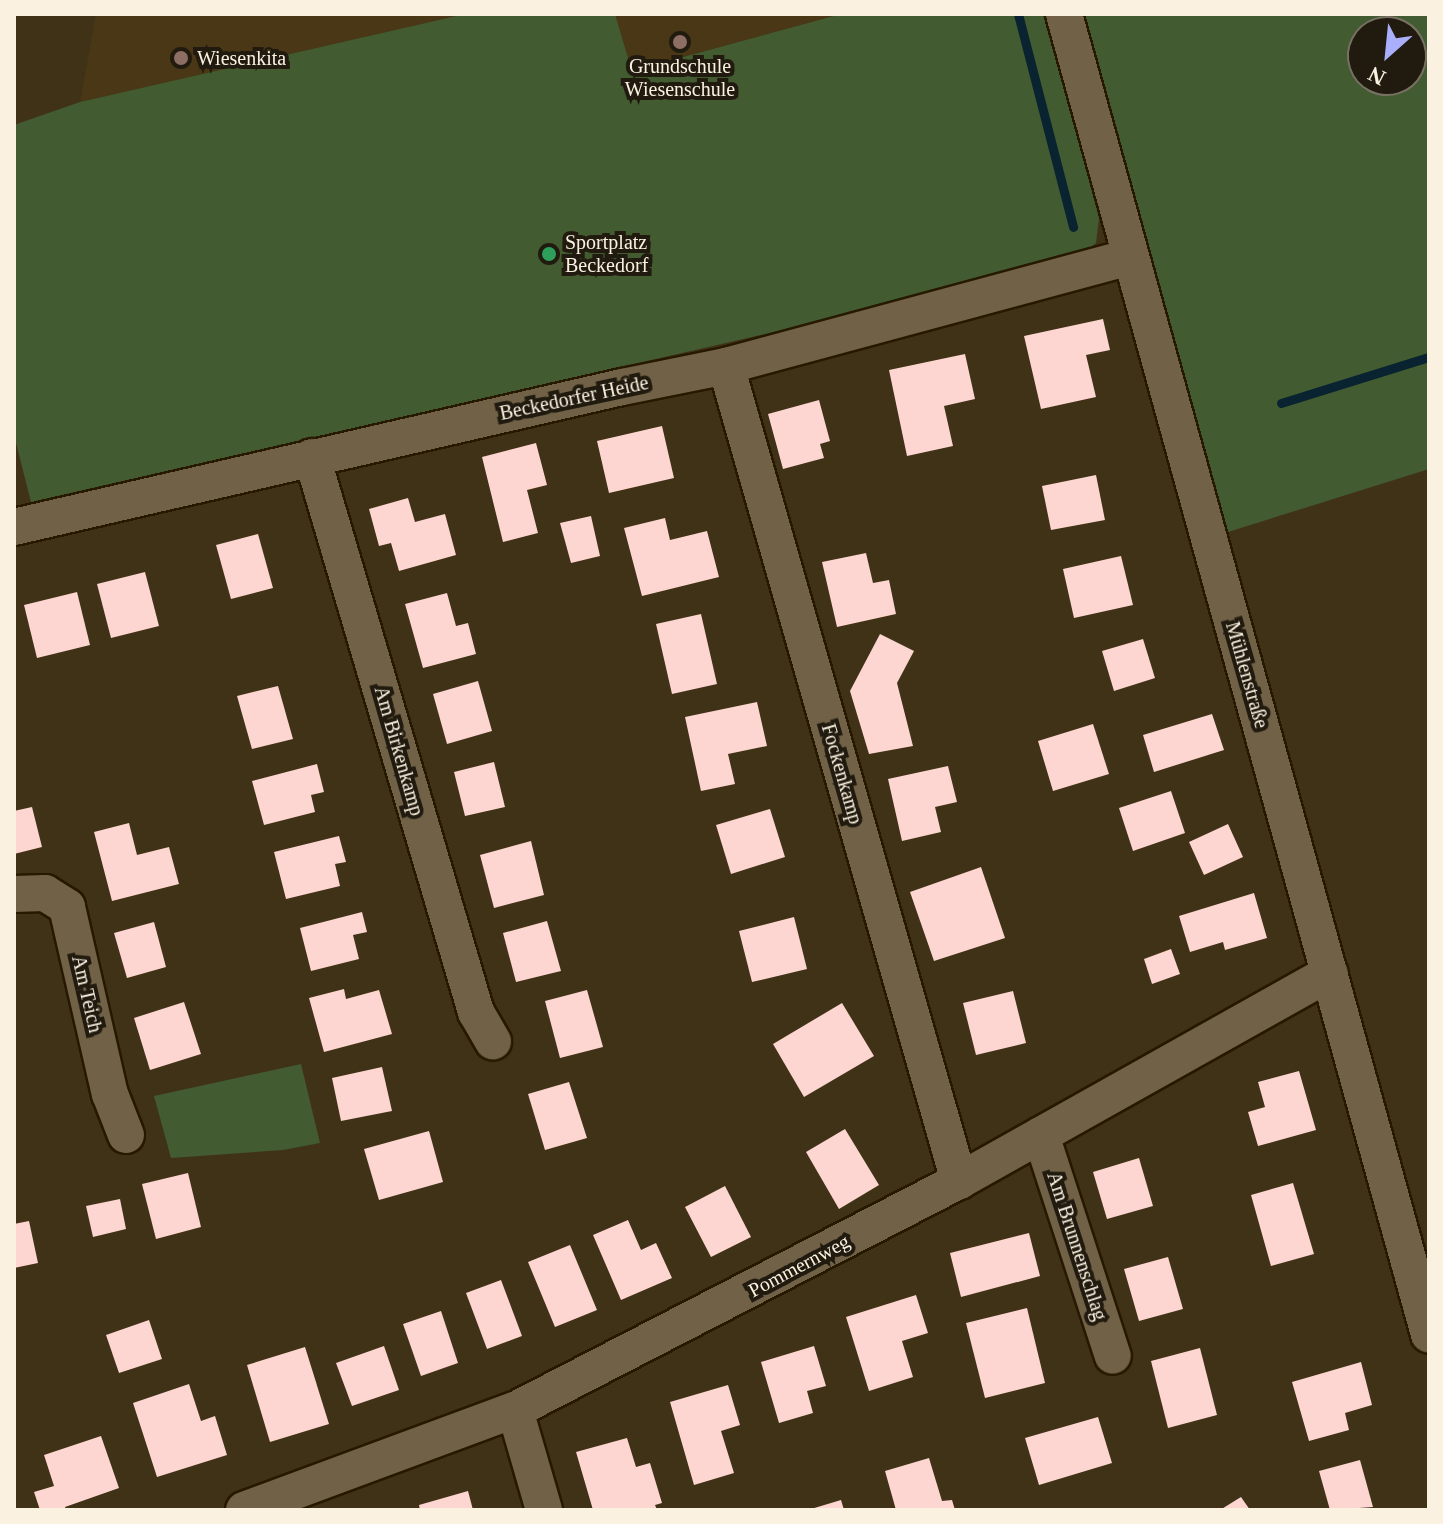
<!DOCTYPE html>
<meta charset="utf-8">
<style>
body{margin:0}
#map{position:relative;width:1443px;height:1524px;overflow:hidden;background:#403217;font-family:Georgia,serif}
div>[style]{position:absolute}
.built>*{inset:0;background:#493715}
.green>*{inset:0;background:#425b31}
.stream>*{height:9px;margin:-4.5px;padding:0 4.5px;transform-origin:4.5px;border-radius:4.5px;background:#092330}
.building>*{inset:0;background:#fed6d1}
.roads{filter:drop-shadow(2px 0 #261900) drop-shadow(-2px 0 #261900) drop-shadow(0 2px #261900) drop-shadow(0 -2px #261900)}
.minor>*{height:36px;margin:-18px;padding:0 18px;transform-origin:18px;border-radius:18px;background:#716146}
.dots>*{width:22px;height:22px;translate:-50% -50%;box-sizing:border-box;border:4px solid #211b0f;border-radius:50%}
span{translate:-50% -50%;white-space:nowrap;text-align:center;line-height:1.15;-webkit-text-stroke:8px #211b0f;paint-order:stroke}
.poi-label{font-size:20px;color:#faf1e1}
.left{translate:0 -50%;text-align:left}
.street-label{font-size:20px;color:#faf1e1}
.frame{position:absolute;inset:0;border:16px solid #faf1e1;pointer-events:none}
.north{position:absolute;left:1347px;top:16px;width:80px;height:80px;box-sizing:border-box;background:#211b0f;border:2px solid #787163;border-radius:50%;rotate:207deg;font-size:22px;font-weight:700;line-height:32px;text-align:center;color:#faf1e1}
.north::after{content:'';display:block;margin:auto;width:28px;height:36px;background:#aaaffb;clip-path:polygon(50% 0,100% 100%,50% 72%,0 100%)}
</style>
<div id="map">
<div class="built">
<div style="clip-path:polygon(96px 14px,465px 14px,80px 102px)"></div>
<div style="clip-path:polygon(615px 14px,841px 14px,632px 71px)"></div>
</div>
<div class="green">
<div style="clip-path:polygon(465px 14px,615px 14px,632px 71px,841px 14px,1045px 14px,1099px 218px,1096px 243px,1071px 264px,31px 502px,14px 435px,14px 125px,80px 102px)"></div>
<div style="clip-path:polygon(evenodd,1081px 14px,1429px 14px,1429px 469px,1228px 532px,1081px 14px,1363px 32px,1411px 32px,1411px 80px,1363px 80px,1363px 32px)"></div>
<div style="clip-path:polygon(301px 1064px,320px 1143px,283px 1150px,171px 1158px,154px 1096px)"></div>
</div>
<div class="stream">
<div style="left:1018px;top:14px;width:220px;rotate:75.5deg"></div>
<div style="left:1281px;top:403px;width:155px;rotate:-17.3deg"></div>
</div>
<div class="building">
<div style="clip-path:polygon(1103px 319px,1110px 350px,1086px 355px,1096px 397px,1041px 409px,1024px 336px)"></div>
<div style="clip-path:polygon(965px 354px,975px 399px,944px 406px,953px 446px,907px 456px,889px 370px)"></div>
<div style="clip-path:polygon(819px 400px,830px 441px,820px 444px,824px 458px,783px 469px,768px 414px)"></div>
<div style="clip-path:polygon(662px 426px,674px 478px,609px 493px,597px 441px)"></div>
<div style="clip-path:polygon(536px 443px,547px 485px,527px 490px,538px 533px,503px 542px,482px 457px)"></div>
<div style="clip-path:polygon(1096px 475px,1105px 520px,1051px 530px,1042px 486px)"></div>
<div style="clip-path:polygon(408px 498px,415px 522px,445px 514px,456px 555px,399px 571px,391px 543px,379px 546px,369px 509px)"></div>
<div style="clip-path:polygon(591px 516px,600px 556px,571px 563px,560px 523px)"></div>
<div style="clip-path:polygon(665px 518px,670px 540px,707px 531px,719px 577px,642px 596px,624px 528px)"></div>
<div style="clip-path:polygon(258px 534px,273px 588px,231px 599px,216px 545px)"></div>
<div style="clip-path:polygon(866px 553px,873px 583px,889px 580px,896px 614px,837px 627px,822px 562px)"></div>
<div style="clip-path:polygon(1121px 556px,1133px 605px,1074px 618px,1063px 569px)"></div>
<div style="clip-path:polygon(145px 572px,159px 626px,111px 638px,97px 584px)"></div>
<div style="clip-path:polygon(77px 592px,90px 645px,37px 658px,24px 605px)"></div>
<div style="clip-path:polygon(447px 593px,456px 626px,468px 623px,476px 654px,423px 668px,405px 604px)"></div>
<div style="clip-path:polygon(701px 614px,717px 684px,672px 694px,656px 624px)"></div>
<div style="clip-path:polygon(880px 634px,914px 651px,897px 683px,913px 746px,869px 754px,850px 691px)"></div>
<div style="clip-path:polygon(1143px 639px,1155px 678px,1114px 691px,1102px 651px)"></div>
<div style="clip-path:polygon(478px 681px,492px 731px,447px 744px,433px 694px)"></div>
<div style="clip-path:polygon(278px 686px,293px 739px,252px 749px,237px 696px)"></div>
<div style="clip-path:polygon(757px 702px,767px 746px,728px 754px,735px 784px,701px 791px,685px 717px)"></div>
<div style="clip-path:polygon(1212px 714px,1224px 750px,1154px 772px,1143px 735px)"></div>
<div style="clip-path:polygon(1093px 724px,1109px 774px,1053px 791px,1038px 741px)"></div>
<div style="clip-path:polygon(494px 762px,505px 807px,465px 816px,454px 772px)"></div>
<div style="clip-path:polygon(317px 764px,324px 792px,311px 795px,315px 812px,264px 825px,252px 781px)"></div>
<div style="clip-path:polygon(948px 766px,957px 802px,935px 807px,941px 832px,902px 841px,888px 779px)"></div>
<div style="clip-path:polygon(1171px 791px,1185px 833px,1133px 851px,1119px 808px)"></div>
<div style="clip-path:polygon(32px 807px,42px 847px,14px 854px,14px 811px)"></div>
<div style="clip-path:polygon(770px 809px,785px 857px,731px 874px,716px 825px)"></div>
<div style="clip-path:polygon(129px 823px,137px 855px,169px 847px,179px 884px,112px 901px,94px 832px)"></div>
<div style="clip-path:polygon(1228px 824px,1243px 857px,1204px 875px,1189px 842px)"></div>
<div style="clip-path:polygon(339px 836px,346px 862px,335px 864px,340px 886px,286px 899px,274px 852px)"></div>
<div style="clip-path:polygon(531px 841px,544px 895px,494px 908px,480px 855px)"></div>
<div style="clip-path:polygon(981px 867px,1005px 938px,934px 961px,910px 892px)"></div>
<div style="clip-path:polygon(1254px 893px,1267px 938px,1225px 950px,1223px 942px,1190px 952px,1179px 916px)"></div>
<div style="clip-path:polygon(362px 912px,367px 932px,353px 935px,359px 959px,311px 971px,300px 928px)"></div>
<div style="clip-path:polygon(794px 917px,807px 969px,752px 982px,739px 931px)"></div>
<div style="clip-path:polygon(547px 921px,561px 971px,516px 982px,503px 933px)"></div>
<div style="clip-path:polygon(154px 922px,166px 967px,127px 978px,114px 933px)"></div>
<div style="clip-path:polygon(1171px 949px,1180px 974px,1152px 984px,1144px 959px)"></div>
<div style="clip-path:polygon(344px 989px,346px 999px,379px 990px,392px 1034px,324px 1052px,309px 998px)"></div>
<div style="clip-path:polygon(587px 990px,603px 1047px,560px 1058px,545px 1001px)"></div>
<div style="clip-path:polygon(1013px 991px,1026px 1043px,976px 1055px,963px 1003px)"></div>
<div style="clip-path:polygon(184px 1002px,201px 1054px,150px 1070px,134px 1018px)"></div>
<div style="clip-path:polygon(842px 1003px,874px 1056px,804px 1097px,773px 1044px)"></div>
<div style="clip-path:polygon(382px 1067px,392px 1111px,341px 1121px,332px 1078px)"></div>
<div style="clip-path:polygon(1299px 1071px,1316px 1130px,1258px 1146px,1248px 1112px,1265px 1107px,1258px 1082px)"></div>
<div style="clip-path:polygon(569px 1082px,587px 1138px,545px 1150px,528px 1094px)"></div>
<div style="clip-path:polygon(845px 1129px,879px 1185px,839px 1209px,806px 1152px)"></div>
<div style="clip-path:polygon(429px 1131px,443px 1182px,379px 1200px,364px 1149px)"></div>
<div style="clip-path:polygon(1139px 1158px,1153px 1206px,1107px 1219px,1093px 1172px)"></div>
<div style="clip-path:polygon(188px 1173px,201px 1227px,156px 1239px,142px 1184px)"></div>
<div style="clip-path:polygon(1293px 1183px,1314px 1254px,1271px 1266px,1251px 1195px)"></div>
<div style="clip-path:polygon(725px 1186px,751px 1237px,711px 1257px,685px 1207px)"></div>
<div style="clip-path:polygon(120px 1199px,126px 1229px,93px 1237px,86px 1206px)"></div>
<div style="clip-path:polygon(628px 1220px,641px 1250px,656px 1243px,672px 1278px,621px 1300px,593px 1235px)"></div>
<div style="clip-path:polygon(29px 1221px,38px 1263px,14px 1268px,14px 1224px)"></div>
<div style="clip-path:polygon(1029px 1233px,1040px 1276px,961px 1297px,950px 1253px)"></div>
<div style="clip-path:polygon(570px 1245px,597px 1310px,555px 1327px,528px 1262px)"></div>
<div style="clip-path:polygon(1168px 1257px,1183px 1309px,1139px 1321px,1124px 1269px)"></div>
<div style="clip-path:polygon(501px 1280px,522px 1336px,487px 1349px,466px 1293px)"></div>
<div style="clip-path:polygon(916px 1295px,928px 1333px,902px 1341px,913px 1377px,869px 1391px,846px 1317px)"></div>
<div style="clip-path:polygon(1027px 1308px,1045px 1383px,985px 1398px,966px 1323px)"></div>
<div style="clip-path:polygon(441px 1311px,458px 1363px,421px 1376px,403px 1324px)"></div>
<div style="clip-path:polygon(149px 1320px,162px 1359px,119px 1373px,106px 1335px)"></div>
<div style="clip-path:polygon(384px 1346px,399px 1390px,352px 1406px,336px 1363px)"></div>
<div style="clip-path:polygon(814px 1346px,826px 1386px,807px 1391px,813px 1413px,779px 1423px,761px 1362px)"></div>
<div style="clip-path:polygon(305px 1347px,329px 1424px,270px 1442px,247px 1365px)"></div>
<div style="clip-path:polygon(1200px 1348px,1217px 1415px,1168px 1428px,1151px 1361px)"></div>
<div style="clip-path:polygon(1361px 1362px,1372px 1405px,1345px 1413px,1349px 1430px,1309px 1441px,1292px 1382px)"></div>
<div style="clip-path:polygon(189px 1384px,201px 1421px,215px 1416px,227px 1455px,157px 1477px,133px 1403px)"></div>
<div style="clip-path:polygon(728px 1385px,740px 1425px,721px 1431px,734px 1473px,694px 1485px,670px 1402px)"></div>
<div style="clip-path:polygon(1098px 1417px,1112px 1463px,1039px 1485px,1025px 1438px)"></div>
<div style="clip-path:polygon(101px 1436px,119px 1488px,65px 1507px,66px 1510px,40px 1510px,34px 1492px,54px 1486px,44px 1455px)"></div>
<div style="clip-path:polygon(627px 1438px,636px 1467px,650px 1463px,662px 1503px,655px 1505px,657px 1510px,593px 1510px,576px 1452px)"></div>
<div style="clip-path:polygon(929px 1458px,942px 1501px,952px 1500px,955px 1510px,896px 1510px,885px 1471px)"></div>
<div style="clip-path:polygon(1360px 1460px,1373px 1507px,1330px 1510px,1319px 1471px)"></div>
<div style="clip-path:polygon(468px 1491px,473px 1510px,420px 1510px,419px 1505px)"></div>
<div style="clip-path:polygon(1241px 1497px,1250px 1510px,1220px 1510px)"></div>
<div style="clip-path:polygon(841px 1500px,844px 1510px,811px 1510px,811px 1509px)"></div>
</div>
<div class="roads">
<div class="minor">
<div style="left:1064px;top:14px;width:1370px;rotate:74.55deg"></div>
<div style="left:726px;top:366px;width:848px;rotate:74.05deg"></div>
<div style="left:312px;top:457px;width:579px;rotate:73.54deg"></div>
<div style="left:476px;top:1012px;width:34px;rotate:60deg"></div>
<div style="left:14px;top:527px;width:624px;rotate:-12.97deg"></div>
<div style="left:622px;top:387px;width:106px;rotate:-11.4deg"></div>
<div style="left:726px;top:366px;width:419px;rotate:-15.1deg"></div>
<div style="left:14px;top:894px;width:31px;rotate:-2deg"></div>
<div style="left:45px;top:893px;width:26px;rotate:32deg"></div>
<div style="left:67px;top:907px;width:192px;rotate:77.1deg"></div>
<div style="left:110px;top:1094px;width:44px;rotate:68.7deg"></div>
<div style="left:1041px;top:1135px;width:232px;rotate:72deg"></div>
<div style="left:515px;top:1410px;width:104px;rotate:73.8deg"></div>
<div style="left:244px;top:1510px;width:289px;rotate:-20.3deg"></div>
<div style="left:515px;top:1410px;width:500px;rotate:-27.3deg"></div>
<div style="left:959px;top:1181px;width:425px;rotate:-29.3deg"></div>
</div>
</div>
<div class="dots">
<div style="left:680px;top:42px;background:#8d6e63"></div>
<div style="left:181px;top:58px;background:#8d6e63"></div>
<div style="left:549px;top:254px;background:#2e9e5b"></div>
</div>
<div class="poi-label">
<span class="left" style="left:197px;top:58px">Wiesenkita</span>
<span style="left:680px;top:78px">Grundschule<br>Wiesenschule</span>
<span class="left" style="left:565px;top:254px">Sportplatz<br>Beckedorf</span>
</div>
<div class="street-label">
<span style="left:574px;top:398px;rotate:-12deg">Beckedorfer Heide</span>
<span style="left:1247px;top:675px;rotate:74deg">Mühlenstraße</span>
<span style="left:399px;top:751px;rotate:74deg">Am Birkenkamp</span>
<span style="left:842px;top:774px;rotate:74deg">Fockenkamp</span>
<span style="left:87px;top:994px;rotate:77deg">Am Teich</span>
<span style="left:1077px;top:1246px;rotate:72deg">Am Brunnenschlag</span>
<span style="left:799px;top:1266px;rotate:-28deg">Pommernweg</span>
</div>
<div class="frame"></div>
<div class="north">N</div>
</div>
